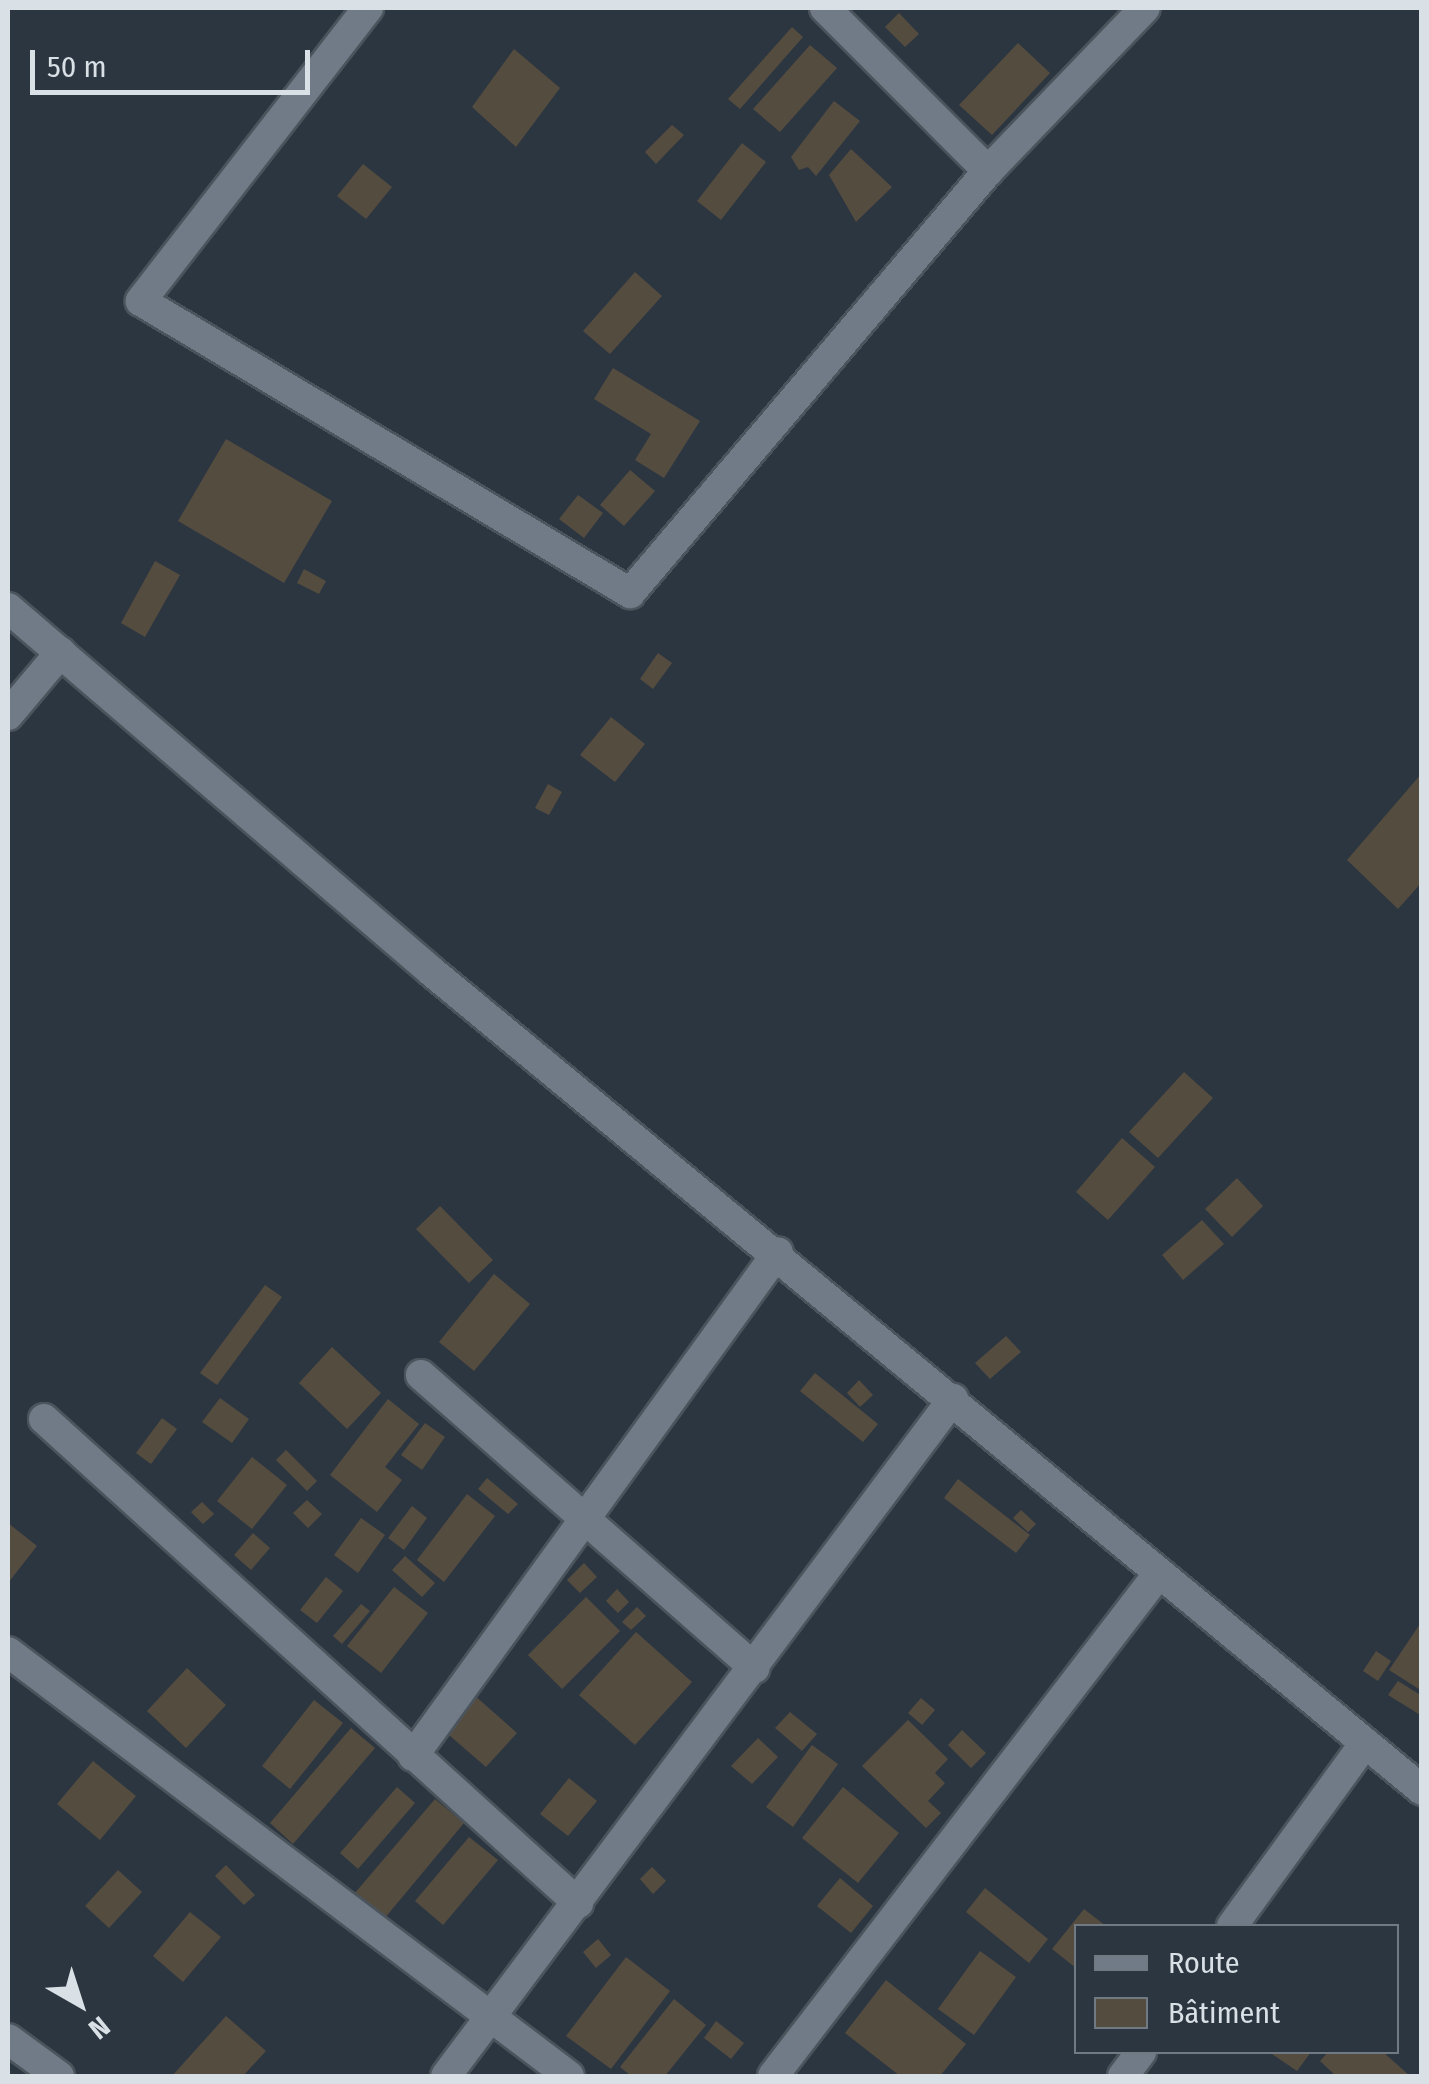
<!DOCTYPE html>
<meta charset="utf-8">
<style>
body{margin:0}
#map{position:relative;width:1429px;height:2084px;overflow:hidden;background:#2c3640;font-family:"Fira Sans Condensed",sans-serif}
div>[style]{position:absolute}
.building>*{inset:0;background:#554c40}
.roads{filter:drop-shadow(2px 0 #4b545c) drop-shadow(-2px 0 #4b545c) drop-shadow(0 2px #4b545c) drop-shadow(0 -2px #4b545c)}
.minor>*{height:30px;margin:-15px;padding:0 15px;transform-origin:15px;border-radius:15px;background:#707b87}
.secondary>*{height:30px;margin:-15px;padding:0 15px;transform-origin:15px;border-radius:15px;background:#707b87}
span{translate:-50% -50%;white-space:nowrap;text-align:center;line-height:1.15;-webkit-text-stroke:10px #2c3640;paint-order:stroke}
.frame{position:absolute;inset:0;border:10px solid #d9e0e6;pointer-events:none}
.legend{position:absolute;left:1074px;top:1924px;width:325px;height:130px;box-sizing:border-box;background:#2c3640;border:2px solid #717a82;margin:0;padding:12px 18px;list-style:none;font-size:30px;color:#d9e0e6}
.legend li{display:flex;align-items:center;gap:20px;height:50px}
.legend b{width:50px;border:2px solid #717a82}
.north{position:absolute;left:30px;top:1954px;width:100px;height:100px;-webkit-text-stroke:8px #2c3640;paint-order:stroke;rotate:141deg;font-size:28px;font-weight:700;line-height:40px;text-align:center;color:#d9e0e6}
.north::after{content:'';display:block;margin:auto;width:35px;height:45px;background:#d9e0e6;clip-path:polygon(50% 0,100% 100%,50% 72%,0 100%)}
.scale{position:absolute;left:30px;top:50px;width:280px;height:45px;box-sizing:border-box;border:5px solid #d9e0e6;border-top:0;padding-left:12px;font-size:30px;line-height:35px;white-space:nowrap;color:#d9e0e6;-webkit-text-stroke:8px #2c3640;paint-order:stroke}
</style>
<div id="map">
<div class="building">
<div style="clip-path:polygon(899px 13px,919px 34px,905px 47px,885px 27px)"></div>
<div style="clip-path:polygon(792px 27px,803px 37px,740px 109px,728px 99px)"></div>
<div style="clip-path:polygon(1018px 43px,1050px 73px,992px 135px,959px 105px)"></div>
<div style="clip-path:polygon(810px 45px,837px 68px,780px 132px,753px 109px)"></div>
<div style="clip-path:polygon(514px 49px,560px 88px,516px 147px,472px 107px)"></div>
<div style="clip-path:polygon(834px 101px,860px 121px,816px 176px,808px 167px,799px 170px,791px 157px)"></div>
<div style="clip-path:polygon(672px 125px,684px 135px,656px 164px,645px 152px)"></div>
<div style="clip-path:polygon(742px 143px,766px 162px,721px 220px,697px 201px)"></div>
<div style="clip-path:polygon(851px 149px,892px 187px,856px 222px,829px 175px)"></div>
<div style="clip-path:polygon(363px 164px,392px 187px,366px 219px,337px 196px)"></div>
<div style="clip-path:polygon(635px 272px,662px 296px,610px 354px,583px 331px)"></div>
<div style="clip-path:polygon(613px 368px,700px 421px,664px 478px,635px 460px,651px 434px,594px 399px)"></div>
<div style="clip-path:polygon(226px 439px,332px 501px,284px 583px,178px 521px)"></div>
<div style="clip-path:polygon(630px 470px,655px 491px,624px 526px,600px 505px)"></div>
<div style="clip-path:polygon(578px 495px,603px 513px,584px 538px,559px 519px)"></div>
<div style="clip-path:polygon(155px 561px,180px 575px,145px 637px,121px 623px)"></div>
<div style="clip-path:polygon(304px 569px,326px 581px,319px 594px,297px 583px)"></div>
<div style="clip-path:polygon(658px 653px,672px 663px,653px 689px,640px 679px)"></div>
<div style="clip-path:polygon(611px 717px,645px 744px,615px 782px,580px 755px)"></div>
<div style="clip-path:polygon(1422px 773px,1422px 882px,1398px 909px,1347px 860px)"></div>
<div style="clip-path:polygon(548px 784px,562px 792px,549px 815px,535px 808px)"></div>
<div style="clip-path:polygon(1184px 1072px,1213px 1098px,1158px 1158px,1129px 1132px)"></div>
<div style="clip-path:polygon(1122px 1138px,1155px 1167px,1108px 1220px,1076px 1192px)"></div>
<div style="clip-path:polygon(1237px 1178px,1263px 1206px,1232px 1237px,1205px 1209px)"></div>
<div style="clip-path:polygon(440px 1206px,493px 1260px,469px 1283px,416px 1229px)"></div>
<div style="clip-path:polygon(1202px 1220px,1224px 1244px,1183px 1280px,1162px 1255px)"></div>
<div style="clip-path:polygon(494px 1274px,530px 1304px,474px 1371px,439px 1342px)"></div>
<div style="clip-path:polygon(265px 1285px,282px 1297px,217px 1385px,200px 1373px)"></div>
<div style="clip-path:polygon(1006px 1336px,1021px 1352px,990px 1379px,975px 1363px)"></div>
<div style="clip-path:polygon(332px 1347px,381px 1393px,347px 1429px,299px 1383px)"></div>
<div style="clip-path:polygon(815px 1373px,878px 1424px,863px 1442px,800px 1391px)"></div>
<div style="clip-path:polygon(859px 1380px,873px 1395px,860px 1407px,847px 1393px)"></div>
<div style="clip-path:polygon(220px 1398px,249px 1419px,232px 1443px,202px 1422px)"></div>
<div style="clip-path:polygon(388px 1399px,419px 1424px,385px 1467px,402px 1480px,377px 1512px,330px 1475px)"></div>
<div style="clip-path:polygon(162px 1418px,177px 1429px,151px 1464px,136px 1453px)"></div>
<div style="clip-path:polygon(425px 1423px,445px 1437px,422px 1470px,401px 1455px)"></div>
<div style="clip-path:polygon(286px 1450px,317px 1481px,307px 1491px,276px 1460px)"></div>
<div style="clip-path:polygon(252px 1457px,287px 1485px,252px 1529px,217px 1501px)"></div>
<div style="clip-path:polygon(487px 1478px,518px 1504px,508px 1514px,478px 1489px)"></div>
<div style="clip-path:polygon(958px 1479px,1030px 1535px,1016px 1553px,944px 1498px)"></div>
<div style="clip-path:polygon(467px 1494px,495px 1516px,444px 1582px,417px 1560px)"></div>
<div style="clip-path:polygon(307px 1500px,322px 1514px,308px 1528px,293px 1513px)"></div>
<div style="clip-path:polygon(202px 1502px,214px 1514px,203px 1524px,191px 1512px)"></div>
<div style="clip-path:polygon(412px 1506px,427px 1518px,404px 1550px,388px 1538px)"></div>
<div style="clip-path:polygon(1021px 1510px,1036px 1524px,1028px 1532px,1013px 1518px)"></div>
<div style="clip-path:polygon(361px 1518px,385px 1535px,358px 1573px,334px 1555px)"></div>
<div style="clip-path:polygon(8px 1523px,37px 1546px,8px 1583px)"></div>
<div style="clip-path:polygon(253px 1533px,270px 1548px,251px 1570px,234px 1555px)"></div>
<div style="clip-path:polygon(405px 1556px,435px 1583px,422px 1597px,392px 1570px)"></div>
<div style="clip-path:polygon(584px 1563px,597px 1577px,580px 1593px,567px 1580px)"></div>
<div style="clip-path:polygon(326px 1577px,343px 1591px,317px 1623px,300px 1610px)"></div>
<div style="clip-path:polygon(394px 1587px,428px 1613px,381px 1673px,347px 1646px)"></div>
<div style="clip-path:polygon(617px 1589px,629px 1602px,618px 1613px,606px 1601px)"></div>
<div style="clip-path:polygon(586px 1597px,620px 1631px,562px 1689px,528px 1655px)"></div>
<div style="clip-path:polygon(361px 1604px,370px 1611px,342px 1644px,333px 1636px)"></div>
<div style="clip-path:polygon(637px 1607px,646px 1616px,631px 1630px,622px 1622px)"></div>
<div style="clip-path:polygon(1422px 1621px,1422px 1691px,1389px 1670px)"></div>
<div style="clip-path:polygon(636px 1632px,692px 1682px,635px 1745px,579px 1695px)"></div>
<div style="clip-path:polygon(1376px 1651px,1391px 1661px,1378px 1681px,1363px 1671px)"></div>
<div style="clip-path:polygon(187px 1668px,226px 1705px,186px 1748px,147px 1711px)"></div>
<div style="clip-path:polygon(1398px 1681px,1422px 1696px,1422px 1716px,1388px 1695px)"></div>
<div style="clip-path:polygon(473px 1694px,517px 1733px,486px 1767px,442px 1729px)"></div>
<div style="clip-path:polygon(921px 1698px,935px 1710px,922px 1725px,908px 1713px)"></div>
<div style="clip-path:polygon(314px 1700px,343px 1723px,290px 1789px,262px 1766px)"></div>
<div style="clip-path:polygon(790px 1712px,817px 1734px,802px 1751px,775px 1728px)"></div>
<div style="clip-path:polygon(908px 1720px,948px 1759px,935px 1773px,945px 1783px,928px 1801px,941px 1813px,926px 1828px,862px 1766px)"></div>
<div style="clip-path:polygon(351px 1728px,375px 1748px,293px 1844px,270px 1823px)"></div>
<div style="clip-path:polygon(962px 1730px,986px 1753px,971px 1768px,948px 1745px)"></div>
<div style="clip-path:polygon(758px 1738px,778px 1757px,752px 1784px,731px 1766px)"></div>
<div style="clip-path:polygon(812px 1745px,838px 1764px,793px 1827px,766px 1807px)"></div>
<div style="clip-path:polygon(93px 1761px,136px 1796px,100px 1840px,57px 1804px)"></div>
<div style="clip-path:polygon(569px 1778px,597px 1801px,568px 1836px,540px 1814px)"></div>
<div style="clip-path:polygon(397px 1787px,415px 1803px,358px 1869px,340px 1853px)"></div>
<div style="clip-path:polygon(843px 1787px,899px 1833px,858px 1883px,802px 1838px)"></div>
<div style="clip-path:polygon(435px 1799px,464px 1823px,384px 1919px,354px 1894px)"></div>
<div style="clip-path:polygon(469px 1837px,498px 1860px,443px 1925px,415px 1901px)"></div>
<div style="clip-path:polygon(226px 1865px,255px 1895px,244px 1905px,215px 1876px)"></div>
<div style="clip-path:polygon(652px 1867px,666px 1881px,653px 1894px,640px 1879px)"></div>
<div style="clip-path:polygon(118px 1870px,142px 1892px,109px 1928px,85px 1906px)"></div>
<div style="clip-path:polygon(840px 1878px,873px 1906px,851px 1933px,817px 1906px)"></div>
<div style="clip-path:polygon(985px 1888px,1048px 1939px,1029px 1963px,966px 1912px)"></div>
<div style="clip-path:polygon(1084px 1909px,1106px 1926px,1076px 1926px,1076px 1968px,1052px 1949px)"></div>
<div style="clip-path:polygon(190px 1912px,221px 1937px,183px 1982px,153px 1956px)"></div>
<div style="clip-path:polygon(598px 1939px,611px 1955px,596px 1968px,583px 1952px)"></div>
<div style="clip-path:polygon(980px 1951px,1016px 1977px,974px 2035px,938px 2009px)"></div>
<div style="clip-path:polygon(626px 1957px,670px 1991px,611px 2069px,566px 2036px)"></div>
<div style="clip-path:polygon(886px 1980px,966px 2044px,940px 2076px,900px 2076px,845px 2033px)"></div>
<div style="clip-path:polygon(674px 1999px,706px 2025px,665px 2076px,631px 2076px,620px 2067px)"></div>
<div style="clip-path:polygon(226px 2016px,266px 2051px,243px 2076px,172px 2076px)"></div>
<div style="clip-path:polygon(716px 2021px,744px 2043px,731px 2059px,704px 2038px)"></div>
<div style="clip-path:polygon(1269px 2052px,1311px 2052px,1297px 2071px)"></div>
<div style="clip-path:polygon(1328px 2052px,1383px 2052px,1410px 2076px,1336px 2076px,1320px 2061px)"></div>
</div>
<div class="roads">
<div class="minor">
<div style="left:368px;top:8px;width:371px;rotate:127.8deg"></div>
<div style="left:141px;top:301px;width:570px;rotate:30.84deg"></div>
<div style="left:630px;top:593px;width:553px;rotate:-49.69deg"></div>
<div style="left:988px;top:171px;width:226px;rotate:-46.1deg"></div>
<div style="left:825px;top:8px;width:231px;rotate:45deg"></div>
<div style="left:8px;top:715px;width:82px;rotate:-49.9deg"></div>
<div style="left:421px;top:1375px;width:444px;rotate:41.3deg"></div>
<div style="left:44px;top:1419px;width:721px;rotate:42.19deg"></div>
<div style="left:8px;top:1652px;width:703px;rotate:37.08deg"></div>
<div style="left:413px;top:1756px;width:622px;rotate:-54.09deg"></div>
<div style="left:1232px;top:1926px;width:225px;rotate:-54deg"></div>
<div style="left:8px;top:2039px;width:63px;rotate:36deg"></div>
<div style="left:446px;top:2076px;width:846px;rotate:-53.17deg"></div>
<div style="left:773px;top:2076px;width:634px;rotate:-52.5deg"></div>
<div style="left:1123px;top:2076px;width:30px;rotate:-53deg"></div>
</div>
<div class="secondary">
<div style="left:8px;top:608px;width:557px;rotate:40.63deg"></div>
<div style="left:431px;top:971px;width:1286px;rotate:39.57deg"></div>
</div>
</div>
<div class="frame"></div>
<ul class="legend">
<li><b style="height:12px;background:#707b87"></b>Route</li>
<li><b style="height:28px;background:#554c40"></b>Bâtiment</li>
</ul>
<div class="north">N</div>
<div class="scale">50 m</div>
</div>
